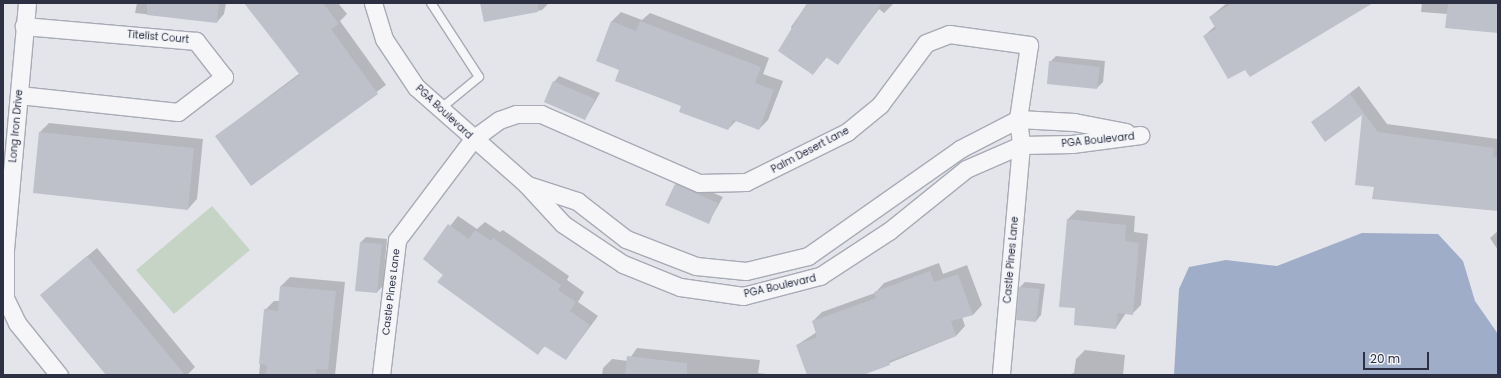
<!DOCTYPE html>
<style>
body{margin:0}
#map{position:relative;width:1501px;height:378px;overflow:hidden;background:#e3e5eb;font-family:Poppins,sans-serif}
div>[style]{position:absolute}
.green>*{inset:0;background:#c6d4c5}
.water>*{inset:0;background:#a0adc8}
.shadow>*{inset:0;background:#0003}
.building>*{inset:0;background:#bec0ca}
.roads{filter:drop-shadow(1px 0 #a8abb5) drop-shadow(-1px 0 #a8abb5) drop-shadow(0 1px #a8abb5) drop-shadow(0 -1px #a8abb5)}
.lane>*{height:8px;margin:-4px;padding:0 4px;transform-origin:4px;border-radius:4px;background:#f6f6f9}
.street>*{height:17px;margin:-8.5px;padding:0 8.5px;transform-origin:8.5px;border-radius:8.5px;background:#f6f6f9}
span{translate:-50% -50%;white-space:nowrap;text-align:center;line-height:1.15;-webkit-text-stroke:3px #f3f4f8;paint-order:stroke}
.street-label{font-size:10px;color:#2c3042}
.frame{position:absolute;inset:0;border:4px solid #2c3042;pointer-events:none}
.scale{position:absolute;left:1363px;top:352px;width:66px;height:18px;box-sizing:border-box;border:2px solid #2c3042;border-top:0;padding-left:5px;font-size:12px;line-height:14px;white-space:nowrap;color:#2c3042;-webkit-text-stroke:3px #f3f4f8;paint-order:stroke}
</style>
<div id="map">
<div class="green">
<div style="clip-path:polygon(212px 206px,250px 250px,174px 314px,136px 270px)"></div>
</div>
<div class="water">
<div style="clip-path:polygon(1362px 233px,1438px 234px,1463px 261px,1475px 301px,1498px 334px,1498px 375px,1174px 375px,1179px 289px,1189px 267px,1226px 260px,1277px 266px)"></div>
</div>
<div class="shadow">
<div style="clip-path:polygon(137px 3px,226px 3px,224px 14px,217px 22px,135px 13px)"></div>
<div style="clip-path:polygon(246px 3px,338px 3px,347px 14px,340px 21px,386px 85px,251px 184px,216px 136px,300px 73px)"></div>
<div style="clip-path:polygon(481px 3px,549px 3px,542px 10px,484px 21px)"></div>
<div style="clip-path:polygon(808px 3px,894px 3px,884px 13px,879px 9px,837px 64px,827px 57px,813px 74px,791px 27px)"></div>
<div style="clip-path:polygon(1227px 3px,1370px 3px,1250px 76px,1246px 68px,1204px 36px,1215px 26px,1210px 17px)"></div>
<div style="clip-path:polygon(1422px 3px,1498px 3px,1498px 32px,1448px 14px,1421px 12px)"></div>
<div style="clip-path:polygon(621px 12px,642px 20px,650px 13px,769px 58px,763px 74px,783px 81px,768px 120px,759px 129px,737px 120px,728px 129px,621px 70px,612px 21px)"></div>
<div style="clip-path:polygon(1056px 56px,1105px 61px,1103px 82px,1097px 88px,1050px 62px)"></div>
<div style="clip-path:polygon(559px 76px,600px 93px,585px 119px,554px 82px)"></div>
<div style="clip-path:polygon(1359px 86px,1387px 124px,1498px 139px,1498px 210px,1375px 186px,1363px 113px,1312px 123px)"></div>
<div style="clip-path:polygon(49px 123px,203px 139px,197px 199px,188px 209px,40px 132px)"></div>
<div style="clip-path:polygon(681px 179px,723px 197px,708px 223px,676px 185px)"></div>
<div style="clip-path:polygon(1077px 210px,1135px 216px,1134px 232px,1148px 234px,1141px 305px,1132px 314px,1126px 313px,1116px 328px,1076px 307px,1068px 219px)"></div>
<div style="clip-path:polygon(458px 216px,477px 229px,485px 222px,500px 232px,503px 230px,569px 276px,567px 280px,584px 292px,578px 302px,598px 316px,566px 359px,546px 345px,538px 353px,424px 259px)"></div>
<div style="clip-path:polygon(1498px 231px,1498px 250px,1490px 238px)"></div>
<div style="clip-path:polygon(366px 237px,387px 239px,383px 286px,377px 292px,361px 242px)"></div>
<div style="clip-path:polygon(97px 248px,195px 367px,187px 375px,107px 375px,41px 295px)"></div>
<div style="clip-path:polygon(939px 263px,943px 274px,967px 265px,982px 305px,973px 315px,962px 317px,965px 326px,956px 336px,860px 375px,808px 375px,797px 345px,817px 332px,813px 321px,822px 312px,875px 293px,884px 283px)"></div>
<div style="clip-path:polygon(290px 277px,345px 282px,335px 375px,259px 375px,265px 310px,274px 301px,280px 301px,281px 286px)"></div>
<div style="clip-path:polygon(1025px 282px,1045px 284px,1041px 315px,1036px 321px,1020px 287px)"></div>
<div style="clip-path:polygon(637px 348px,760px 360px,758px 373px,775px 375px,602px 375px,603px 368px,612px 359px,628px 361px)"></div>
<div style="clip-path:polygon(1085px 350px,1125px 355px,1123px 375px,1067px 375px,1074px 373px,1076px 359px)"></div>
</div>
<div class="building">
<div style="clip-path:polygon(147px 3px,219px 3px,217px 23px,147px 15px)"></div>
<div style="clip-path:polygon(244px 3px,323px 3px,339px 24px,331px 29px,378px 94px,251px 186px,215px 136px,300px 75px)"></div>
<div style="clip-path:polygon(480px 3px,538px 3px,538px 12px,484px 22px)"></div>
<div style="clip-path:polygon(807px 3px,882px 3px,838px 65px,826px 57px,813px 75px,778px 51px)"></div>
<div style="clip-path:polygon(1233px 3px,1373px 3px,1250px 77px,1245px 70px,1228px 79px,1203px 36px,1216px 29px,1209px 17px)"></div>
<div style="clip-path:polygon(1448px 3px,1498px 3px,1498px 33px,1445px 28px)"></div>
<div style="clip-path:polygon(611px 21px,636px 31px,640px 21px,761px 67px,755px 83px,774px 90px,759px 130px,733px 120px,728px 130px,679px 112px,681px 106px,615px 81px,619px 70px,596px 61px)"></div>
<div style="clip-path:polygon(1049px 61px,1100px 67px,1097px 89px,1047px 84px)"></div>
<div style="clip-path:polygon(553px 81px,595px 99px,585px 120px,544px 102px)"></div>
<div style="clip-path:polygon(1350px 94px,1378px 132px,1494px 148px,1493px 157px,1498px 157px,1498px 211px,1372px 199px,1374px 187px,1355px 185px,1362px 115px,1325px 142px,1311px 122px)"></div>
<div style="clip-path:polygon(39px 132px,194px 148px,188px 210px,33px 193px)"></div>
<div style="clip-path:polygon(675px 184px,718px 203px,709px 224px,665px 205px)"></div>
<div style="clip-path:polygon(1067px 219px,1126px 225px,1125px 241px,1139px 243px,1133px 315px,1118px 313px,1116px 329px,1074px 325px,1075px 308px,1059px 307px)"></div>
<div style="clip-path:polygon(448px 224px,469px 239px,475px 230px,491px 241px,493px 238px,561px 285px,558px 290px,576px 302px,570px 311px,590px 325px,566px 360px,544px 346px,538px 355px,437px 282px,443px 275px,423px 259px)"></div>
<div style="clip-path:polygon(360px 242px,382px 244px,377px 293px,355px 291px)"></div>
<div style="clip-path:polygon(87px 256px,185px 375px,106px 375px,40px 295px)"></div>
<div style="clip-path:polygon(930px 271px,934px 282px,958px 274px,973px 315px,951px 321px,956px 336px,889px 361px,890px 365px,863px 375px,807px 375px,796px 345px,817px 337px,812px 321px,876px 298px,874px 292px)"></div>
<div style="clip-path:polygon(280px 286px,336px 291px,328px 370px,316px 369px,316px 375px,266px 375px,267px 365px,259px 364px,264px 309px,278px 311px)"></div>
<div style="clip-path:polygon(1019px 287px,1040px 289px,1036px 322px,1016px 320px)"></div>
<div style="clip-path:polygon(627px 356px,687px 363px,687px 375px,625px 375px)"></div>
</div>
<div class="roads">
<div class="lane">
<div style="left:431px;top:3px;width:88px;rotate:57deg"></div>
<div style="left:479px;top:77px;width:50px;rotate:140.6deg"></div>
</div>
<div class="street">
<div style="left:27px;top:3px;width:248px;rotate:95.1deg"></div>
<div style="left:5px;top:250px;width:48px;rotate:90deg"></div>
<div style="left:5px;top:298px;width:28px;rotate:64deg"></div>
<div style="left:17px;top:323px;width:67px;rotate:51.1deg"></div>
<div style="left:373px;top:3px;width:38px;rotate:73deg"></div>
<div style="left:384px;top:39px;width:58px;rotate:56.3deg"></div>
<div style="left:416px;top:87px;width:147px;rotate:41.4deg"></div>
<div style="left:526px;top:184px;width:54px;rotate:47.2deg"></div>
<div style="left:563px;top:224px;width:72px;rotate:33.7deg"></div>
<div style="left:623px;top:264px;width:61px;rotate:22deg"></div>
<div style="left:680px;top:287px;width:64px;rotate:8.1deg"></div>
<div style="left:743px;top:296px;width:80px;rotate:-14.6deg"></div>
<div style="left:820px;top:276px;width:82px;rotate:-33.1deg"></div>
<div style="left:889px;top:231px;width:99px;rotate:-38.8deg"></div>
<div style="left:966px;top:169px;width:60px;rotate:-23.6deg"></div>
<div style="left:1021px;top:145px;width:51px;rotate:-1.1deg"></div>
<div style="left:1072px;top:144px;width:69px;rotate:-7.5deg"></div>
<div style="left:19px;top:95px;width:160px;rotate:6.1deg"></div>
<div style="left:178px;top:112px;width:58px;rotate:-37.3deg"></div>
<div style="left:224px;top:77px;width:46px;rotate:-127.9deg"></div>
<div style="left:196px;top:41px;width:173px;rotate:-175deg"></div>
<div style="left:528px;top:185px;width:52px;rotate:18.1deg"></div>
<div style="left:577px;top:201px;width:62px;rotate:37.8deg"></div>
<div style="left:626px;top:239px;width:75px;rotate:21.1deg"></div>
<div style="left:696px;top:266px;width:50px;rotate:5.7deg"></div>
<div style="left:746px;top:271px;width:64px;rotate:-13.6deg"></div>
<div style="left:808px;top:256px;width:186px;rotate:-35.1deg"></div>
<div style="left:960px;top:149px;width:65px;rotate:-27.3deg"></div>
<div style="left:1018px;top:119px;width:56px;rotate:3.1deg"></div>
<div style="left:1074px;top:122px;width:53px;rotate:10.9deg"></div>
<div style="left:381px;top:375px;width:136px;rotate:-83.2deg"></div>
<div style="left:397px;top:240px;width:126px;rotate:-53deg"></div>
<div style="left:473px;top:139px;width:32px;rotate:-36deg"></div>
<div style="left:499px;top:120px;width:18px;rotate:-19deg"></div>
<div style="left:516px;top:114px;width:25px"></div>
<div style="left:541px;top:114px;width:172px;rotate:23.6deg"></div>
<div style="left:699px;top:183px;width:47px;rotate:-1.2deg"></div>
<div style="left:746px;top:182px;width:113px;rotate:-26.3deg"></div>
<div style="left:847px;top:132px;width:43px;rotate:-39.3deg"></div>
<div style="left:880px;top:105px;width:77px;rotate:-53.4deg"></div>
<div style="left:926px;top:43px;width:25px;rotate:-21deg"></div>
<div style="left:949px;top:34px;width:81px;rotate:7.8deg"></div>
<div style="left:1029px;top:45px;width:75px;rotate:98.5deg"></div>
<div style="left:1018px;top:119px;width:26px;rotate:83deg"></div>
<div style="left:1021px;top:145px;width:231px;rotate:95deg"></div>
</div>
</div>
<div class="street-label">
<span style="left:158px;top:37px;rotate:5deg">Titelist Court</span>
<span style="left:444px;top:112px;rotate:43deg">PGA Boulevard</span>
<span style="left:16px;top:126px;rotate:-85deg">Long Iron Drive</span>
<span style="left:1098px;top:140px;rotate:-6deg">PGA Boulevard</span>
<span style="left:810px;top:150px;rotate:-28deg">Palm Desert Lane</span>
<span style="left:1011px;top:260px;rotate:-85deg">Castle Pines Lane</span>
<span style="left:780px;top:286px;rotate:-13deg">PGA Boulevard</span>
<span style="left:391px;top:292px;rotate:-83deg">Castle Pines Lane</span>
</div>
<div class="frame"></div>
<div class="scale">20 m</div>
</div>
